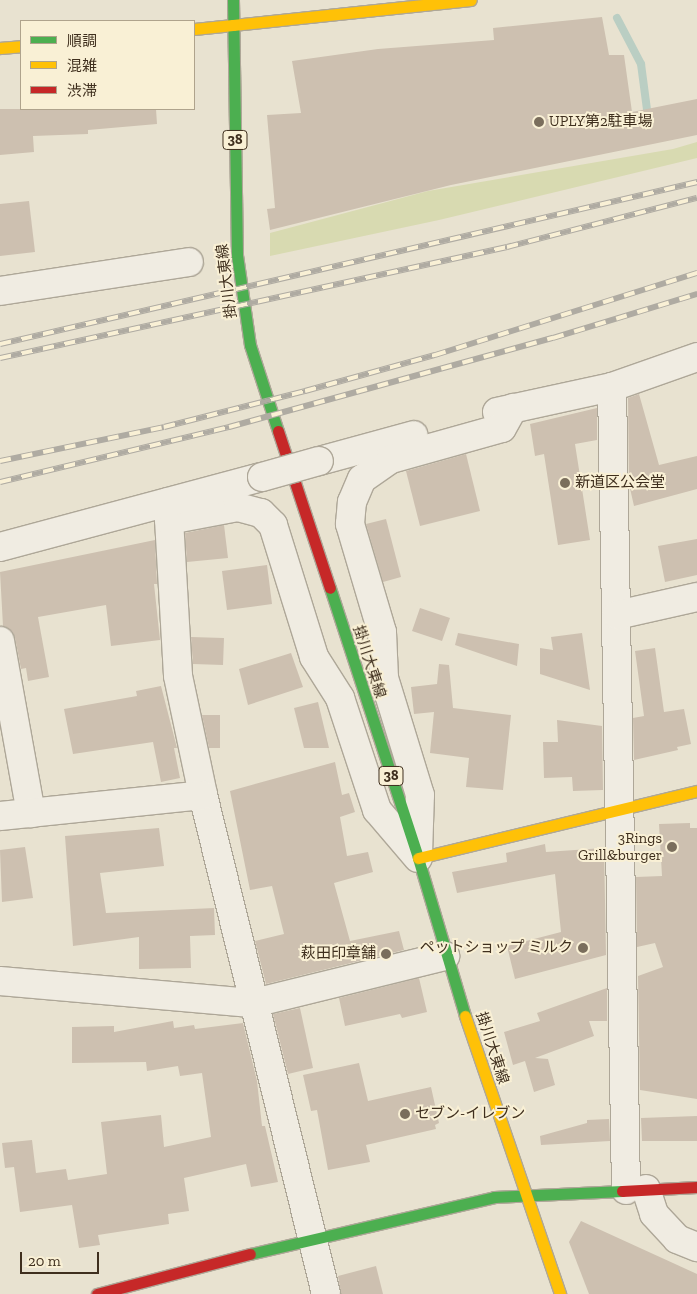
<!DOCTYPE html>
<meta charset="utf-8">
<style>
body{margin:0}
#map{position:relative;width:697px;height:1294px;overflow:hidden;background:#e8e2d0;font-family:"Zilla Slab","Noto Sans JP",serif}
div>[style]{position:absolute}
.green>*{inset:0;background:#d8dab1}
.stream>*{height:8px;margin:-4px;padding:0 4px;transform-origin:4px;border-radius:4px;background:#bacec3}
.building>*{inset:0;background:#cdc0b0}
.roads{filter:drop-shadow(1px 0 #aea798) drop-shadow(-1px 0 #aea798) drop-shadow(0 1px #aea798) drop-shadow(0 -1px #aea798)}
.street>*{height:28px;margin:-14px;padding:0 14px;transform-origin:14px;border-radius:14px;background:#f0ece2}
.fast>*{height:11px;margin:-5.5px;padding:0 5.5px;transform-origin:5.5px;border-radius:5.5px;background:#4caf50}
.slow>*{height:11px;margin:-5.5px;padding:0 5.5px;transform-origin:5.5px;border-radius:5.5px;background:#ffc107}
.jam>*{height:11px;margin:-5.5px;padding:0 5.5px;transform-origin:5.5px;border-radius:5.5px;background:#c62828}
.rail>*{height:5.5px;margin-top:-2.75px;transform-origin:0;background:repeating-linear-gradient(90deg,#f9f0d5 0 11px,#afaba2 0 22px);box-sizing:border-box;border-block:1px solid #afaba2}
.bridges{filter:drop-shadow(1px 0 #aea798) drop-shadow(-1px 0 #aea798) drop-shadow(0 1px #aea798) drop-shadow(0 -1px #aea798)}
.street-bridge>*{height:28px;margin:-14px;padding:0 14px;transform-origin:14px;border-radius:14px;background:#f0ece2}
.dots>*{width:14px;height:14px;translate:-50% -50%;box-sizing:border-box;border:2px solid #f9f0d5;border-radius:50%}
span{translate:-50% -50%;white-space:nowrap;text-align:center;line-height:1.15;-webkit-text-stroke:4px #f9f0d5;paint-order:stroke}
.shield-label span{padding:1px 4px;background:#f9f0d5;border:1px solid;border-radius:4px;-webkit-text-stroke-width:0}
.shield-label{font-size:14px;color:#3f2f1e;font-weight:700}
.poi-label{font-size:15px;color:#3f2f1e}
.left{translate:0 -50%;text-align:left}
.right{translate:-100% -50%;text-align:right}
.street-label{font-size:15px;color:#3f2f1e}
.legend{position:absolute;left:20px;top:20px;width:175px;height:90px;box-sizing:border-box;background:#f9f0d5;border:1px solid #afa38c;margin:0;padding:6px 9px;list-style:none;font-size:15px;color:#3f2f1e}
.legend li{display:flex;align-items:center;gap:10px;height:25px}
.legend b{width:25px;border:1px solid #afa38c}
.scale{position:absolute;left:20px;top:1252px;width:79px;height:22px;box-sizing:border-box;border:2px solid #3f2f1e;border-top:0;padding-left:6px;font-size:15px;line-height:18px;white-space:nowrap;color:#3f2f1e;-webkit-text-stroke:4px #f9f0d5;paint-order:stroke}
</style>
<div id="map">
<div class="green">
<div style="clip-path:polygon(697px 142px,697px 158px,439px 220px,270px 256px,270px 233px,428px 191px,673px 149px)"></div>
</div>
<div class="stream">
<div style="left:617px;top:18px;width:52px;rotate:62.4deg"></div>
<div style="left:641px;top:64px;width:53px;rotate:82.5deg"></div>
</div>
<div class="building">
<div style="clip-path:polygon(602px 17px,609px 55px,624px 55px,632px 112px,697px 99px,697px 135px,451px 185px,270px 230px,267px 209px,275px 208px,267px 115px,301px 113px,292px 61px,378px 49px,494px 40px,493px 28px)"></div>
<div style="clip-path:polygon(0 109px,156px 109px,157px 124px,88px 130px,88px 134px,33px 136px,34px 152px,0 155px)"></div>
<div style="clip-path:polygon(29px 201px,35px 252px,0 256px,0 204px)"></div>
<div style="clip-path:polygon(639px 394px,659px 465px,697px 456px,697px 489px,634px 506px,629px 484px,628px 398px)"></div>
<div style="clip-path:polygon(597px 408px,597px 440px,575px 444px,590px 540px,558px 545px,544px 454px,535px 456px,530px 424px)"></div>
<div style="clip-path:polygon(466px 454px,480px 511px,420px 526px,406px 471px)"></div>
<div style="clip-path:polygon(386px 519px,401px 577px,383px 582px,366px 524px)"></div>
<div style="clip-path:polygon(224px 525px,228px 558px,187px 562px,185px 533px)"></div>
<div style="clip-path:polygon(697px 539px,697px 575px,665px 582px,658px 546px)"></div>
<div style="clip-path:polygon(155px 540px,157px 584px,154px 584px,160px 640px,111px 646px,106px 605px,38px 617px,49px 677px,28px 681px,26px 668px,21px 669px,15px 638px,12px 631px,3px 626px,0 572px)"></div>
<div style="clip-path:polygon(267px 565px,272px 604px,227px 610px,222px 571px)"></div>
<div style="clip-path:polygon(420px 608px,450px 618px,442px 641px,412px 631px)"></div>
<div style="clip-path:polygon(458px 633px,519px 644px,517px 666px,455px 645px)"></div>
<div style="clip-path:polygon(582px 633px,590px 690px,540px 674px,540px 648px,553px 650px,551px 637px)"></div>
<div style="clip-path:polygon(191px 637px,224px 638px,223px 665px,193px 664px)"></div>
<div style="clip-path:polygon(655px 648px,664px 712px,684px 709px,691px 744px,677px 747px,678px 750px,634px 760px,633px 718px,644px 716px,635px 651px)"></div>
<div style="clip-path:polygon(291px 653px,303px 687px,248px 705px,239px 669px)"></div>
<div style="clip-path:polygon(439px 664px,449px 665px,453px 708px,511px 715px,503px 790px,466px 787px,469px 758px,430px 753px,434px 712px,414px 714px,411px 687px,437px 684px)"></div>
<div style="clip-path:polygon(161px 686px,177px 748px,174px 748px,180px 778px,161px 782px,153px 742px,73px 754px,64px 709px,137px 696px,136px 691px)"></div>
<div style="clip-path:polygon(318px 702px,329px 748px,304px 748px,294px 708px)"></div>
<div style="clip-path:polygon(202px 715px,220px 715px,220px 748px,209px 748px)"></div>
<div style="clip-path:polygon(557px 720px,602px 726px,603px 790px,573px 791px,572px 777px,544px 778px,543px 742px,558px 742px)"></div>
<div style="clip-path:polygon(335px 762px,342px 795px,349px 793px,355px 812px,340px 817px,347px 856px,368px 852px,373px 872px,334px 883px,350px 941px,399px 931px,404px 950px,266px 984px,255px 941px,284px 934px,272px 886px,250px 890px,230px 791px)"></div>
<div style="clip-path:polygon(690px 823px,690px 828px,697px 828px,697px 1099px,640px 1090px,638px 976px,663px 967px,655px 943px,637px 947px,636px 877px,662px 876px,659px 824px)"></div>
<div style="clip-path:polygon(159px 828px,164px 866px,100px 873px,106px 913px,214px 908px,215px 935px,190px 936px,191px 968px,139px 969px,139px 937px,73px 946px,65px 836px)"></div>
<div style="clip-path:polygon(545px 844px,546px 852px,604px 848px,606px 955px,515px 979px,507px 946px,561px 932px,555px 874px,457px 893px,452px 872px,507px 862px,506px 853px)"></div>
<div style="clip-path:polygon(25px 847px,33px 898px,2px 902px,0 850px)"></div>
<div style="clip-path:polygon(419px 978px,427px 1012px,402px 1018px,400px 1014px,345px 1026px,339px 998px)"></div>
<div style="clip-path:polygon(607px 988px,607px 1021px,589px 1021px,594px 1036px,535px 1058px,548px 1059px,555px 1085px,534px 1092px,525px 1061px,513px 1065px,504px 1032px,540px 1021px,537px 1013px)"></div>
<div style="clip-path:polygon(300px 1008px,313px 1068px,288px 1074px,273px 1014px)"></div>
<div style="clip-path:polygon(173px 1021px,174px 1028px,194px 1025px,195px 1029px,243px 1023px,257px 1081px,262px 1126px,265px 1126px,278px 1182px,251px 1187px,246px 1164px,184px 1178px,189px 1211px,168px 1214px,169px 1224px,98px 1235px,100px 1245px,79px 1248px,72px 1205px,20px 1212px,14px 1167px,5px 1168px,2px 1143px,32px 1140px,36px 1173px,66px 1169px,68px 1180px,107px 1174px,101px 1122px,161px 1115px,164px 1147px,211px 1137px,202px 1073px,180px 1076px,178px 1066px,147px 1071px,146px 1062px,72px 1063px,72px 1027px,114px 1026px,114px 1032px)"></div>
<div style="clip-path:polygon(359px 1063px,368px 1101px,431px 1087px,439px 1123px,435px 1125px,436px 1129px,366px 1145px,370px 1162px,328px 1170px,317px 1110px,311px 1111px,303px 1075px)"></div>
<div style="clip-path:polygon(697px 1116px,697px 1141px,642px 1141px,641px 1118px)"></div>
<div style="clip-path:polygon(609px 1119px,610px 1141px,541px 1145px,540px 1136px,587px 1123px,587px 1120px)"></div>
<div style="clip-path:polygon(581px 1221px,697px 1274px,697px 1294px,589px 1294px,569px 1242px)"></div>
<div style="clip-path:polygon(376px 1266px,383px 1294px,341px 1294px,338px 1276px)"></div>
</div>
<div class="roads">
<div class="street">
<div style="left:0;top:291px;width:191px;rotate:-8.7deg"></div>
<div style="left:612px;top:387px;width:803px;rotate:89deg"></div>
<div style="left:497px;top:412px;width:118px;rotate:-12.3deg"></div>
<div style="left:612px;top:387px;width:90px;rotate:-19.4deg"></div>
<div style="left:319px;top:461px;width:98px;rotate:-15.3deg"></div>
<div style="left:168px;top:502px;width:174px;rotate:86.7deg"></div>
<div style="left:178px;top:676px;width:122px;rotate:78.1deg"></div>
<div style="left:203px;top:795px;width:514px;rotate:76.15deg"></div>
<div style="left:169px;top:520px;width:70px;rotate:-10.7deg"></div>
<div style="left:238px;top:507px;width:24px;rotate:15deg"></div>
<div style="left:261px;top:513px;width:17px;rotate:45deg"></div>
<div style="left:273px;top:525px;width:138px;rotate:72.7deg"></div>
<div style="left:314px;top:657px;width:49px;rotate:57.6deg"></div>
<div style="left:340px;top:698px;width:118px;rotate:71.7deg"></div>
<div style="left:377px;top:810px;width:63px;rotate:49.5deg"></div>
<div style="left:0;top:547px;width:271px;rotate:-15deg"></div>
<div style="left:617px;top:615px;width:82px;rotate:-12.7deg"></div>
<div style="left:0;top:641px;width:175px;rotate:79.8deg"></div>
<div style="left:0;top:816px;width:204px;rotate:-5.9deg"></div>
<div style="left:418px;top:854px;width:59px;rotate:-88.1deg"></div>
<div style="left:420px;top:795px;width:122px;rotate:-107.1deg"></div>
<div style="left:384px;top:678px;width:46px;rotate:-92.5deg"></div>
<div style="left:382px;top:632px;width:113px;rotate:-106.5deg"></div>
<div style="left:350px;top:524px;width:22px;rotate:-85deg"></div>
<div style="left:352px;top:502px;width:25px;rotate:-67deg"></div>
<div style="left:362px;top:479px;width:35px;rotate:-35deg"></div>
<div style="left:391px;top:459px;width:115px;rotate:-15.6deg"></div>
<div style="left:502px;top:428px;width:23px;rotate:-61deg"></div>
<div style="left:0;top:981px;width:255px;rotate:5deg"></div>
<div style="left:254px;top:1003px;width:197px;rotate:-13.8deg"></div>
<div style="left:646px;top:1189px;width:26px;rotate:72deg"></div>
<div style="left:654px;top:1214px;width:34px;rotate:47deg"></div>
<div style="left:677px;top:1239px;width:22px;rotate:22deg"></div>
</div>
<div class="fast">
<div style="left:233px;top:0;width:255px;rotate:89.1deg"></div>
<div style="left:237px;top:255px;width:91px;rotate:81.8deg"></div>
<div style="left:250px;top:345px;width:90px;rotate:72deg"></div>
<div style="left:330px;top:588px;width:284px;rotate:71.9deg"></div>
<div style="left:418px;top:858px;width:165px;rotate:73.4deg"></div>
<div style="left:250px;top:1254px;width:251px;rotate:-13.1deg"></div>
<div style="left:494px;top:1197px;width:128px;rotate:-2.7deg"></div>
</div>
<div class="slow">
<div style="left:233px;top:25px;width:239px;rotate:-6deg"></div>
<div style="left:194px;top:29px;width:39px;rotate:-6deg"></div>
<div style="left:0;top:48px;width:21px;rotate:-5deg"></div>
<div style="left:418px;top:858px;width:287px;rotate:-13.5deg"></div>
<div style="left:465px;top:1016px;width:294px;rotate:71.1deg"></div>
</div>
<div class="jam">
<div style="left:278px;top:431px;width:165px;rotate:71.7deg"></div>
<div style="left:622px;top:1191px;width:75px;rotate:-3.1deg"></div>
<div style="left:97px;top:1294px;width:158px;rotate:-14.7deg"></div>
</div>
</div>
<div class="rail">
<div style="left:0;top:344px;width:716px;rotate:-13.08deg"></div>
<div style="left:0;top:358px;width:519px;rotate:-12.35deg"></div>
<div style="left:507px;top:247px;width:196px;rotate:-14.5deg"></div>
<div style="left:0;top:461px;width:167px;rotate:-11.7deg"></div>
<div style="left:164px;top:427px;width:146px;rotate:-14.3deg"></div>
<div style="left:305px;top:391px;width:135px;rotate:-15.5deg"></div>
<div style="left:435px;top:355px;width:275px;rotate:-17.4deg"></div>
<div style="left:0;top:482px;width:236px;rotate:-13.5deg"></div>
<div style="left:229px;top:427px;width:336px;rotate:-15.4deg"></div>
<div style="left:553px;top:338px;width:151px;rotate:-17deg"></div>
</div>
<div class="bridges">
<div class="street-bridge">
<div style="left:262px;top:477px;width:59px;rotate:-15.7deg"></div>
</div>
</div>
<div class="dots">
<div style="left:539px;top:122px;background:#7a6e5c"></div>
<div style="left:565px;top:483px;background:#7a6e5c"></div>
<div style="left:672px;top:847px;background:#7a6e5c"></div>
<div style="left:583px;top:948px;background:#7a6e5c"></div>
<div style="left:386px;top:954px;background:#7a6e5c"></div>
<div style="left:405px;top:1114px;background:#7a6e5c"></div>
</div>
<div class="shield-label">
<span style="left:235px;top:140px">38</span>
<span style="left:391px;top:776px">38</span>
</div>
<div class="poi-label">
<span class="left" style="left:549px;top:122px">UPLY第2駐車場</span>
<span class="left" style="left:575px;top:483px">新道区公会堂</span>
<span class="right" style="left:662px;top:847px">3Rings<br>Grill&amp;burger</span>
<span class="right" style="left:573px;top:948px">ペットショップ ミルク</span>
<span class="right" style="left:376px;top:954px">萩田印章舗</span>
<span class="left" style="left:415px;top:1114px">セブン-イレブン</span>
</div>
<div class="street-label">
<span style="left:227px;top:281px;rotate:-97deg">掛川大東線</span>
<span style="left:369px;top:662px;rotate:72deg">掛川大東線</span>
<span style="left:492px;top:1048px;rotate:72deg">掛川大東線</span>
</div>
<ul class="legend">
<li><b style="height:6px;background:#4caf50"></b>順調</li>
<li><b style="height:6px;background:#ffc107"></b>混雑</li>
<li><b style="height:6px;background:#c62828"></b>渋滞</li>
</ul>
<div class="scale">20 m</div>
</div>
